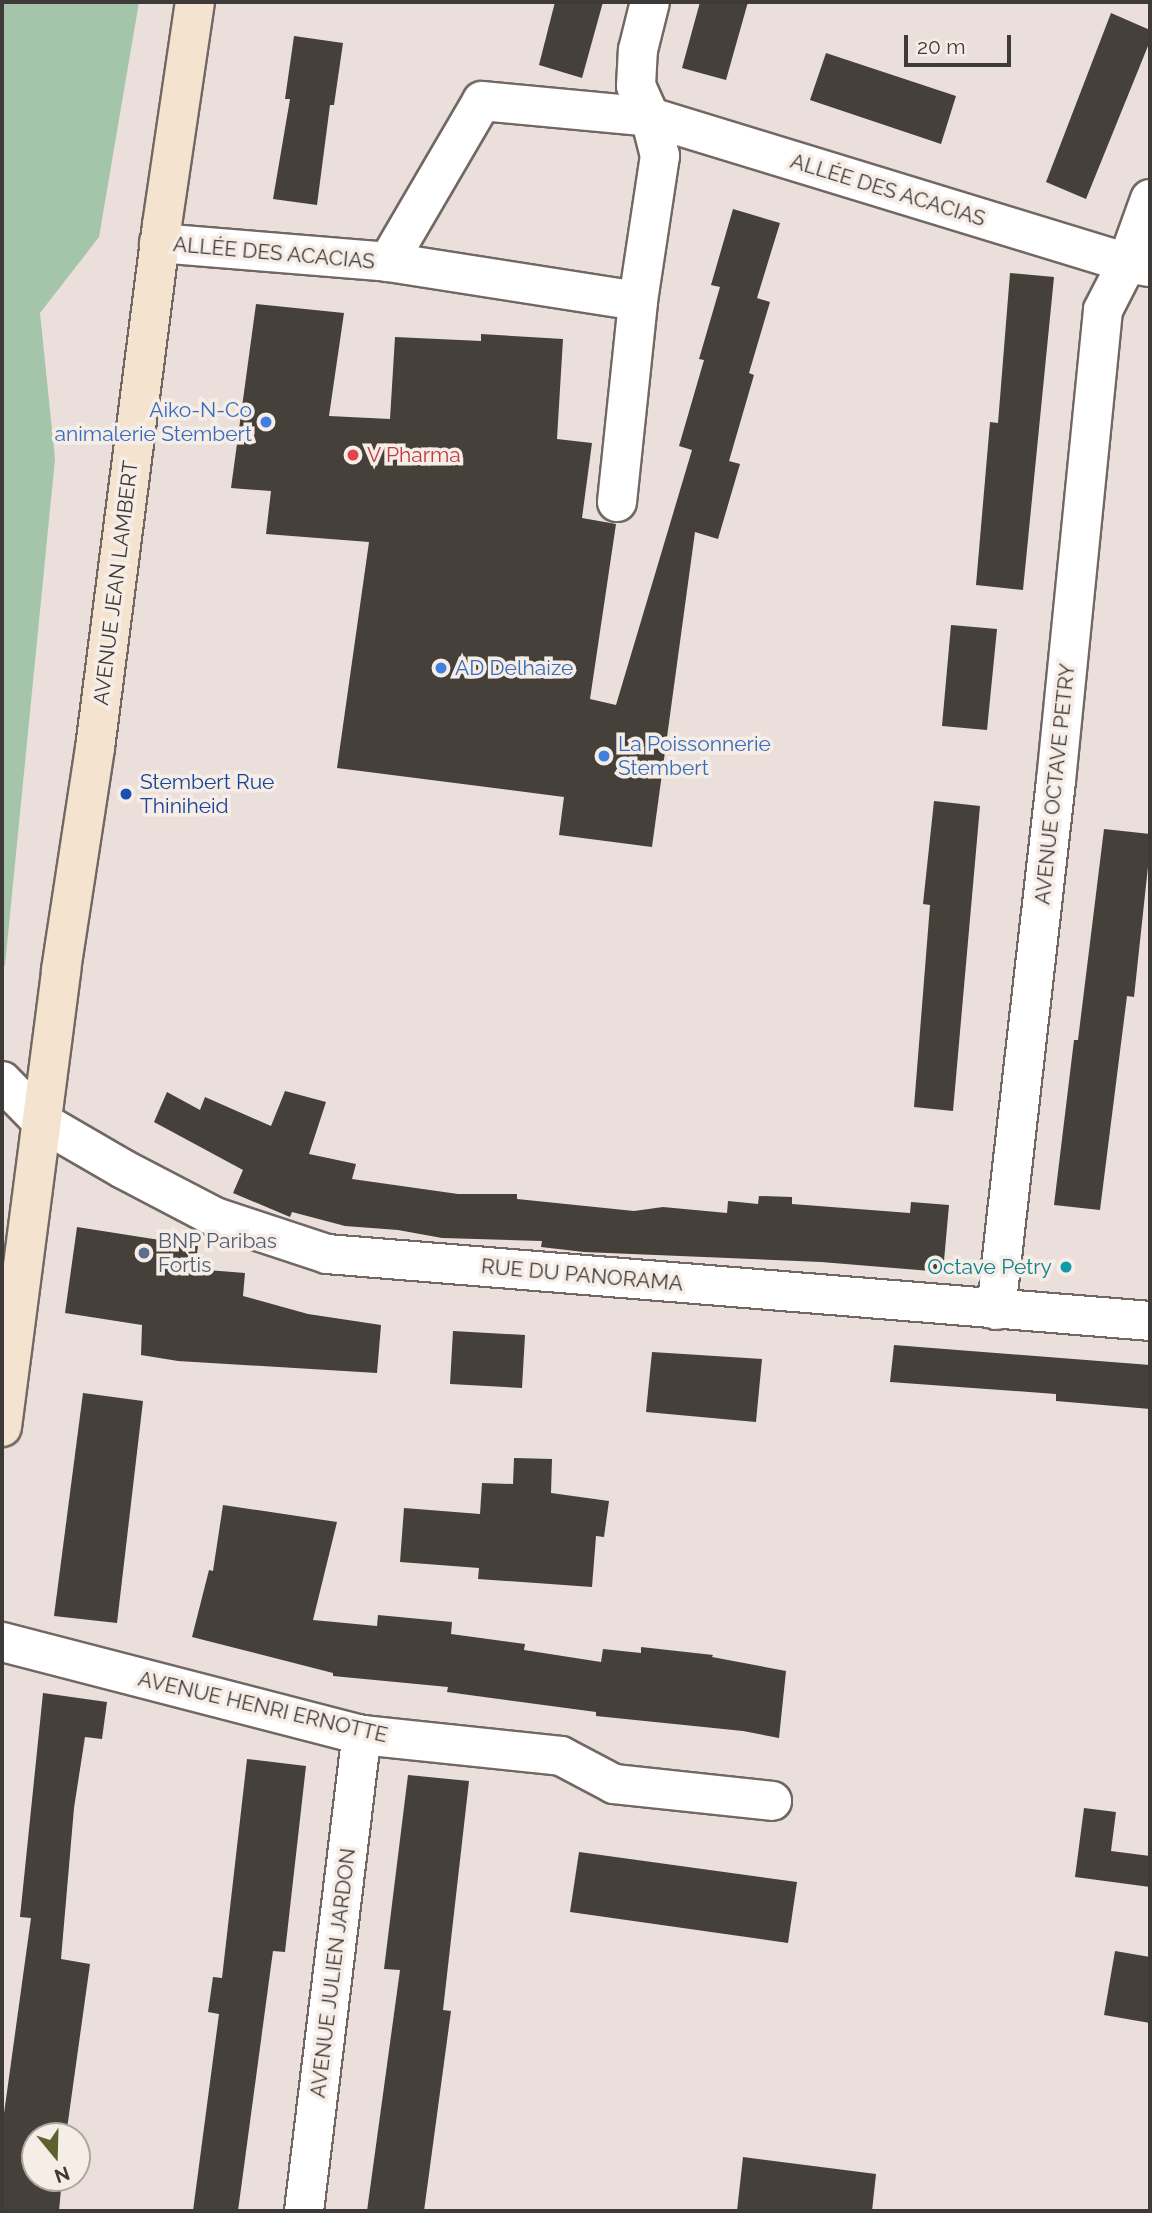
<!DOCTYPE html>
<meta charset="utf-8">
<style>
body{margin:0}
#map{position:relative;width:1152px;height:2213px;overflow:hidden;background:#eadfda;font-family:Raleway,sans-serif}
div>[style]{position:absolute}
.green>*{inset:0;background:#a5c5ab}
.building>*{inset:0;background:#454039}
.roads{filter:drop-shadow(2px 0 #716864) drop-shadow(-2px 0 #716864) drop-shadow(0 2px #716864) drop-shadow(0 -2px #716864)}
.minor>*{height:38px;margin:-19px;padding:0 19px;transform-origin:19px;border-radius:19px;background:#fff}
.secondary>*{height:38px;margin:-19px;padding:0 19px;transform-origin:19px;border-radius:19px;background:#f4e3ce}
.dots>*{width:19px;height:19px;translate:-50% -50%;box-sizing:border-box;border:4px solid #f7ede7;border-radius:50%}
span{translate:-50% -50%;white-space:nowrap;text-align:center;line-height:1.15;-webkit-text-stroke:7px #f7ede7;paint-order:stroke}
.street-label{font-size:21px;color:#3e3a38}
.shop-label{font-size:21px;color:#366cbe}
.right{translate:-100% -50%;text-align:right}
.left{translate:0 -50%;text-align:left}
.health-label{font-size:21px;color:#be3a42}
.transit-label{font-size:21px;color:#164399}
.service-label{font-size:21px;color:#4e5e75}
.culture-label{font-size:21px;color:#0d838f}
.frame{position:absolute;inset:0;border:4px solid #3e3a38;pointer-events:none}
.north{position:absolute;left:21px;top:2122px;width:70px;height:70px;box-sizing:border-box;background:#f7ede7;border:2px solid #ada5a1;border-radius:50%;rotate:161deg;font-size:19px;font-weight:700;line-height:28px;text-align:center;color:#3e3a38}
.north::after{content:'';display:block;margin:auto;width:24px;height:32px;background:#5d612e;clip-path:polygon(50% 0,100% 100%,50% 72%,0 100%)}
.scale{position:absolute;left:904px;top:35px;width:107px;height:32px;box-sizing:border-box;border:4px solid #3e3a38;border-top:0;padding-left:9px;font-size:21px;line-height:24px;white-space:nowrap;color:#3e3a38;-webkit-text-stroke:5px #f7ede7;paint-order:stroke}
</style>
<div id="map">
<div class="green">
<div style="clip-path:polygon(2px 2px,139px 2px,99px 237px,40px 313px,55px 459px,5px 965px,2px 969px)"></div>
</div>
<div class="building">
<div style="clip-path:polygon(555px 2px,603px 2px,582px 78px,539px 65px)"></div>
<div style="clip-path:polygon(700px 2px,748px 2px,726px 80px,682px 68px)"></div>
<div style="clip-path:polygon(1111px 13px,1150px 30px,1150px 41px,1086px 199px,1046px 182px)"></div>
<div style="clip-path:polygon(294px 36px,343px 43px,334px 105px,330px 105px,317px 205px,273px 199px,290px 99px,285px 99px)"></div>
<div style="clip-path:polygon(826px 53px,956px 96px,941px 144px,810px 100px)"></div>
<div style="clip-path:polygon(733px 209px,780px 223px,757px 298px,770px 302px,749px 373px,754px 375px,729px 461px,740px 464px,718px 539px,695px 532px,652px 847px,559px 835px,564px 797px,337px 768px,369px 542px,266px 534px,271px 491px,231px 488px,256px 304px,344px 313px,329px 416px,390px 419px,395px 337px,481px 341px,481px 334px,563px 339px,557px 439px,592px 443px,582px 518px,616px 524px,590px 699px,616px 705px,692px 450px,679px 446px,704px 360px,699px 359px,720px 287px,711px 285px)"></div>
<div style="clip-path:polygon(1010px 273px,1054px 277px,1023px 590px,976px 585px,990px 422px,998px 423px)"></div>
<div style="clip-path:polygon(951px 625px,997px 629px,987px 730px,942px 726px)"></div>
<div style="clip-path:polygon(934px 801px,980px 806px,953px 1111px,914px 1107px,930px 905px,923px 904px)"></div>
<div style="clip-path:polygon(1104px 829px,1150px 834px,1150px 848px,1134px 997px,1127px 996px,1100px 1210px,1054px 1205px,1074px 1040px,1078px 1040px)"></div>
<div style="clip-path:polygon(285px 1091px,326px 1102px,309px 1154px,356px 1164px,352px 1179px,458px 1194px,517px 1194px,517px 1199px,634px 1211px,663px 1207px,727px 1213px,728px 1201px,758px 1204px,759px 1196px,792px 1197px,792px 1204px,910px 1213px,911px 1202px,949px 1205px,943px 1272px,821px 1262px,584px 1252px,541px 1247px,542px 1241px,442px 1238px,398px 1230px,345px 1226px,292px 1212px,290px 1217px,233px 1193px,243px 1170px,154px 1122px,167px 1092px,200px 1110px,205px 1097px,271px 1126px)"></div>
<div style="clip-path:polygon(77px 1227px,198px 1246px,195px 1269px,245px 1273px,243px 1296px,308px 1314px,381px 1325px,377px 1373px,178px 1361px,141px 1355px,142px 1325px,65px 1313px)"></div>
<div style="clip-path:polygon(453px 1331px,525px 1335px,522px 1388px,450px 1384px)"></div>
<div style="clip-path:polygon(894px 1345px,1150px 1365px,1150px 1409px,1056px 1401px,1056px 1394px,890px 1382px)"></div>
<div style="clip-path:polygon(652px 1352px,762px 1359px,756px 1422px,646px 1412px)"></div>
<div style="clip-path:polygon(83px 1393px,143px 1401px,117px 1623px,54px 1616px)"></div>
<div style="clip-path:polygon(514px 1458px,552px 1459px,551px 1493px,609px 1501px,604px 1537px,596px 1536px,592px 1587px,478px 1579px,479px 1568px,400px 1562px,404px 1508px,480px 1514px,482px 1483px,513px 1484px)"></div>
<div style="clip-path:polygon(223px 1505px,337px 1522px,313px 1620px,377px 1626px,378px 1615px,452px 1622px,451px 1634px,525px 1644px,524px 1650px,601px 1662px,603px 1649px,641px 1653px,641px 1647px,713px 1655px,712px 1657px,786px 1671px,779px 1738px,743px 1731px,596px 1716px,596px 1712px,447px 1692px,448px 1687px,333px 1676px,333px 1673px,192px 1637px,209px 1570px,213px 1571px)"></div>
<div style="clip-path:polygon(43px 1693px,107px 1702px,102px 1739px,85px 1737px,74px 1808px,61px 1959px,90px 1964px,66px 2136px,35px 2136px,35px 2178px,62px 2178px,59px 2211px,2px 2211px,2px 2128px,31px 1918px,20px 1917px)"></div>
<div style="clip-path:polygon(247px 1759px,306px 1766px,285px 1952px,273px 1951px,238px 2211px,193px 2211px,219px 2014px,208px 2012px,213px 1977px,222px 1978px)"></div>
<div style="clip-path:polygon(408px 1775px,469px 1781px,443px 2010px,451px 2011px,424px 2211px,367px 2211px,400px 1970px,384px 1969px)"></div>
<div style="clip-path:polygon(1084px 1808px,1116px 1812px,1111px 1851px,1150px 1856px,1150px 1887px,1075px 1877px)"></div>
<div style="clip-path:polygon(579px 1852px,797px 1882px,788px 1943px,570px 1912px)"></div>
<div style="clip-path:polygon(1115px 1951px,1150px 1957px,1150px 2023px,1104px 2015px)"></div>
<div style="clip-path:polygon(743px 2157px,876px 2174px,872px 2211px,737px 2211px)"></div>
</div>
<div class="roads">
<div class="minor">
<div style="left:159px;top:243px;width:230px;rotate:4.7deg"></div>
<div style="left:388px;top:262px;width:253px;rotate:8.9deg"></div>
<div style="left:388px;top:262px;width:186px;rotate:-59.7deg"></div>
<div style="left:482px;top:101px;width:169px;rotate:5.4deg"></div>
<div style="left:650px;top:117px;width:499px;rotate:17deg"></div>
<div style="left:1127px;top:263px;width:23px;rotate:10deg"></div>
<div style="left:617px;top:502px;width:202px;rotate:-84deg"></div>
<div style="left:638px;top:301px;width:147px;rotate:-81.4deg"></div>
<div style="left:660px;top:156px;width:40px;rotate:-104.4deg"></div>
<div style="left:650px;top:117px;width:34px;rotate:-114deg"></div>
<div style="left:636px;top:86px;width:36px;rotate:-87deg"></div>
<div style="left:638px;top:50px;width:49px;rotate:-76deg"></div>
<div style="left:2px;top:1081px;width:57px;rotate:45.7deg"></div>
<div style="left:42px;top:1122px;width:94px;rotate:30.1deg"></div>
<div style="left:123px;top:1169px;width:104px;rotate:27.6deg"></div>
<div style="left:215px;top:1217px;width:118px;rotate:18.3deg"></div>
<div style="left:327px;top:1254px;width:826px;rotate:4.65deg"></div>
<div style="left:996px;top:1310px;width:532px;rotate:-83.53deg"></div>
<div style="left:1056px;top:781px;width:473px;rotate:-84.3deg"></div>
<div style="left:1103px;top:310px;width:53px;rotate:-62.9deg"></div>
<div style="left:1127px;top:263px;width:68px;rotate:-70.2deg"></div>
<div style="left:2px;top:1642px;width:372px;rotate:14.5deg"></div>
<div style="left:362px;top:1735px;width:200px;rotate:6deg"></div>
<div style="left:561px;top:1756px;width:60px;rotate:27.8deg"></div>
<div style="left:614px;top:1784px;width:159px;rotate:6.1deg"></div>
<div style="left:304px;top:2211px;width:480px;rotate:-83.1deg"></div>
</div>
<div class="secondary">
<div style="left:2px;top:1427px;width:461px;rotate:-82.6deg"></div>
<div style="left:61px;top:970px;width:225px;rotate:-81.3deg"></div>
<div style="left:95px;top:748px;width:527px;rotate:-82.7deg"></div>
<div style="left:162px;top:225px;width:225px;rotate:-81.6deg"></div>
</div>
</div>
<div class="dots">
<div style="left:266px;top:422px;background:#3f7fe0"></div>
<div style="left:353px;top:455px;background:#e0444e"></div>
<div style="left:441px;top:668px;background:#3f7fe0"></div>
<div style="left:604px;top:756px;background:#3f7fe0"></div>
<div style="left:126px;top:794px;background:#1a4fb4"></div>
<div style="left:144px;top:1253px;background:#5c6f8a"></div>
<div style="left:1066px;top:1267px;background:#0f9aa8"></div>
</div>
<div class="street-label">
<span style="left:888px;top:190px;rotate:17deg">ALLÉE DES ACACIAS</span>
<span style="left:274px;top:253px;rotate:5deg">ALLÉE DES ACACIAS</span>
<span style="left:116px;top:583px;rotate:-83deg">AVENUE JEAN LAMBERT</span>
<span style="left:1055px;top:784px;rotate:-84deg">AVENUE OCTAVE PETRY</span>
<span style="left:582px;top:1275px;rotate:5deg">RUE DU PANORAMA</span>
<span style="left:263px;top:1707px;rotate:13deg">AVENUE HENRI ERNOTTE</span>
<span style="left:333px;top:1973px;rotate:-83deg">AVENUE JULIEN JARDON</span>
</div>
<div class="shop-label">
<span class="right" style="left:252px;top:422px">Aiko-N-Co<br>animalerie Stembert</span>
<span class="left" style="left:455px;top:668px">AD Delhaize</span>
<span class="left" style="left:618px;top:756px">La Poissonnerie<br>Stembert</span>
</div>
<div class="health-label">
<span class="left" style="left:367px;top:455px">V Pharma</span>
</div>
<div class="transit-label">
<span class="left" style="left:140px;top:794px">Stembert Rue<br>Thiniheid</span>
</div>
<div class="service-label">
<span class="left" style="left:158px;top:1253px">BNP Paribas<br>Fortis</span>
</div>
<div class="culture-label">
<span class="right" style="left:1052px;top:1267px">Octave Petry</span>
</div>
<div class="frame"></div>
<div class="north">N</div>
<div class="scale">20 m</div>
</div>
